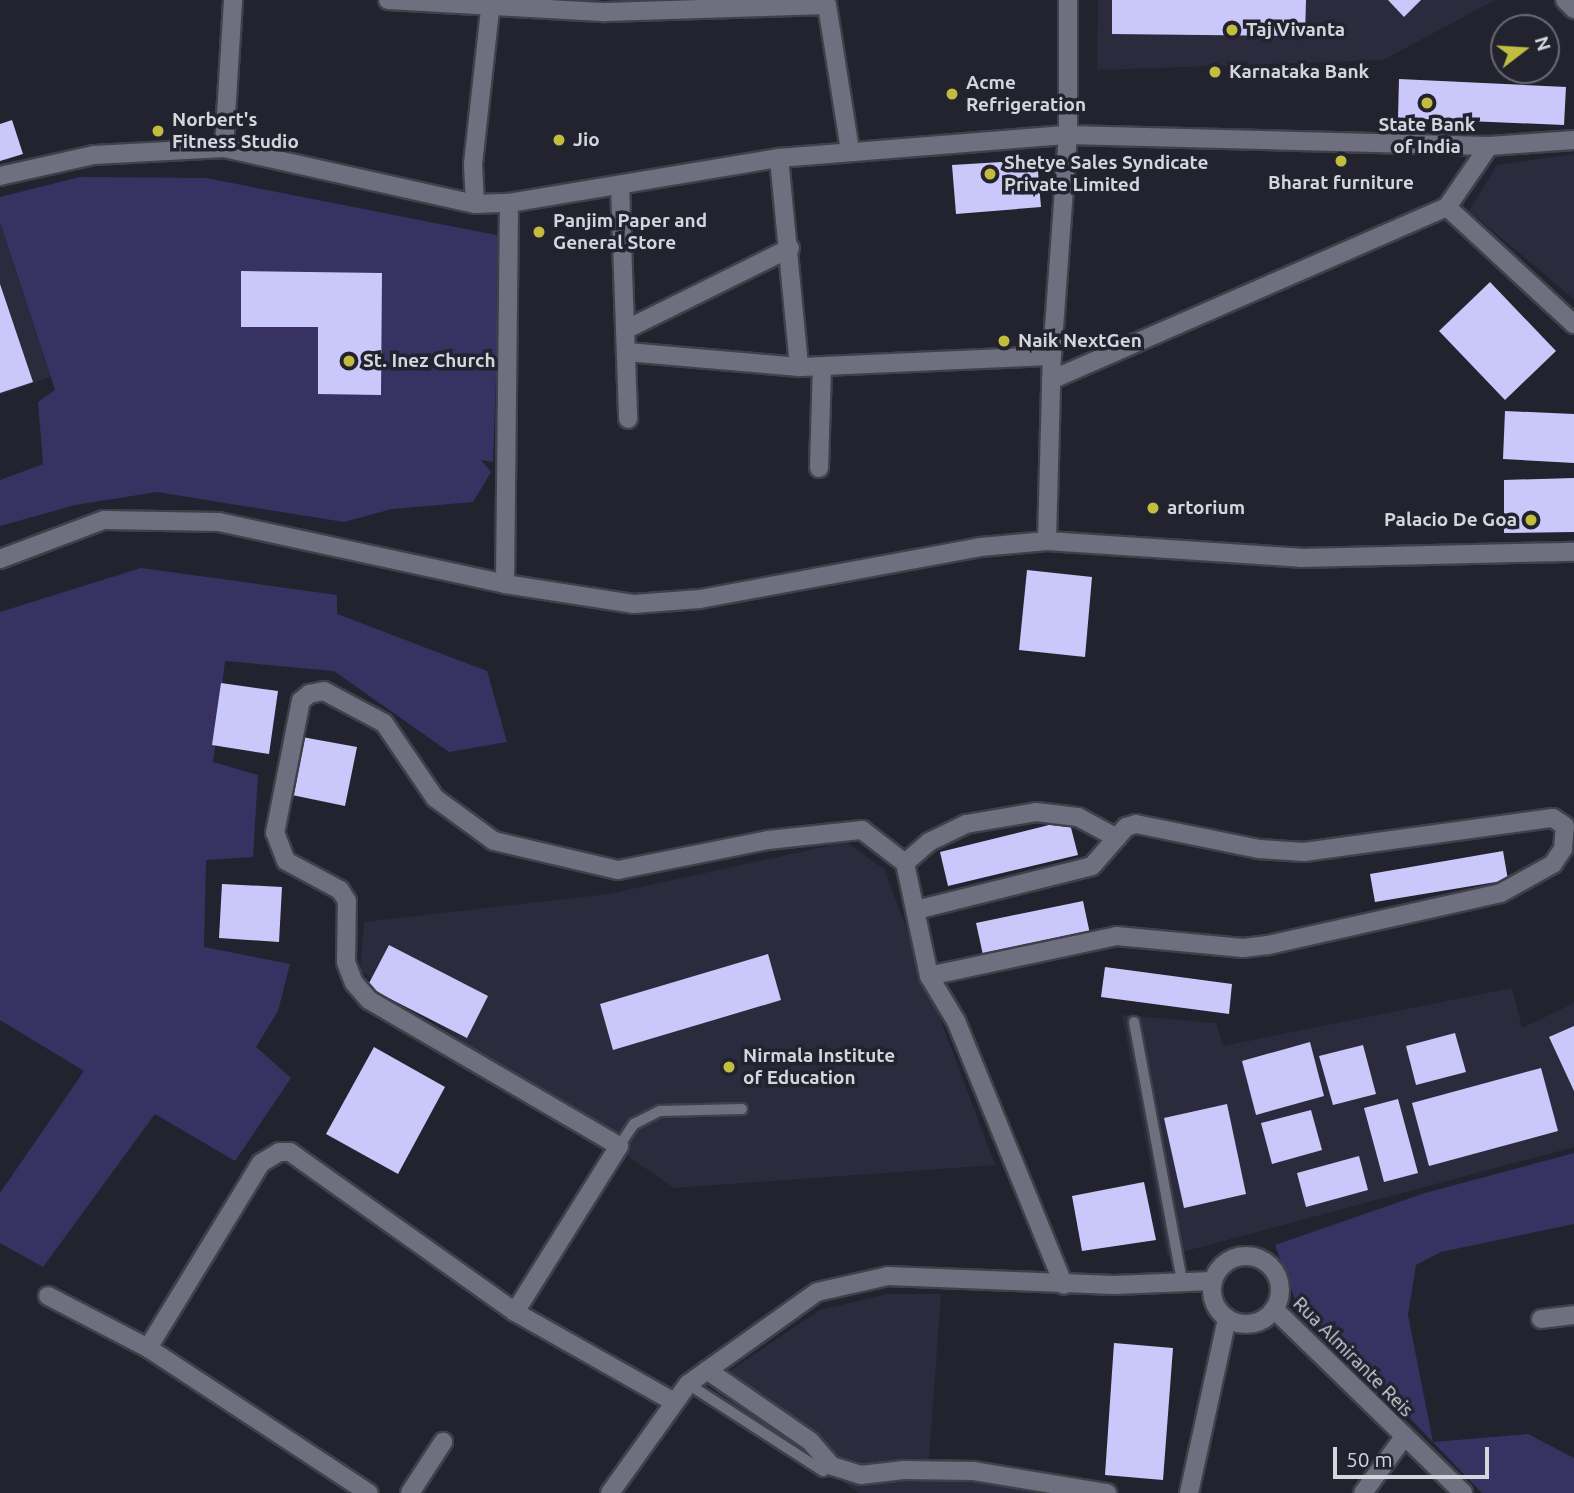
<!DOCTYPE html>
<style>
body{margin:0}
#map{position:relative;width:1574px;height:1493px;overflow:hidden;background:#23222f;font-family:Ubuntu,sans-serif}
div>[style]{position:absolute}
.built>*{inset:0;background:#2c2b3d}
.green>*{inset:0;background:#383262}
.building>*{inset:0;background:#cac8fb}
.roads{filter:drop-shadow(2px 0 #40404b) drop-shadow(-2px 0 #40404b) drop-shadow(0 2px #40404b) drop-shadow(0 -2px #40404b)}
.lane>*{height:10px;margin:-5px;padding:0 5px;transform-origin:5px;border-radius:5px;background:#6f6f7f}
.street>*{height:18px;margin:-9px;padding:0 9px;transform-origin:9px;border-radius:9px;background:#6f6f7f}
.secondary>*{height:18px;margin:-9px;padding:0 9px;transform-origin:9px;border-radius:9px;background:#6f6f7f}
.secondary>.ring{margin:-9px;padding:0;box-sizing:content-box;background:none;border:18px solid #6f6f7f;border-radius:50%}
.dots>*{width:19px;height:19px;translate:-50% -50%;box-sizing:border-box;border:4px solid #23222f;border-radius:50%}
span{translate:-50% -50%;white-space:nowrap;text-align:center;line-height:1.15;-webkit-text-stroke:7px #23222f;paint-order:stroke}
.poi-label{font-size:19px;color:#d5d5de;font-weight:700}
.left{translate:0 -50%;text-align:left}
.right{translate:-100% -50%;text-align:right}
.street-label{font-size:19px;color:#d5d5de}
.north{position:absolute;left:1490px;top:14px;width:70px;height:70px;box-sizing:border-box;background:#23222f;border:2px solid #6a6a75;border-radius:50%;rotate:73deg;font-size:19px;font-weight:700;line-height:28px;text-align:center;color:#d5d5de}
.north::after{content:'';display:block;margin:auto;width:24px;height:32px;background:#c2bd3f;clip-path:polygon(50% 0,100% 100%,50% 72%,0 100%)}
.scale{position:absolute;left:1333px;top:1447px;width:156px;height:32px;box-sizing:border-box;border:4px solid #d5d5de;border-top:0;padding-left:9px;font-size:21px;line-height:24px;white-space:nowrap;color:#d5d5de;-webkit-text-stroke:5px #23222f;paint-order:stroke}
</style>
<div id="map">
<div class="built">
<div style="clip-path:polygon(1098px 0,1495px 0,1383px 60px,1097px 70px)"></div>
<div style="clip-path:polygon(1574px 154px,1574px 299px,1469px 211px,1497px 165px)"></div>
<div style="clip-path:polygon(0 222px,50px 377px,0 395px)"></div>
<div style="clip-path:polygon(846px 842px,884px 869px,995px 1165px,674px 1188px,360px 970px,364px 922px,609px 894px)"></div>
<div style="clip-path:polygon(1512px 988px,1522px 1028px,1574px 1003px,1574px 1147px,1167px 1256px,1122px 1015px,1216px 1023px,1223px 1046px)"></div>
<div style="clip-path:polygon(888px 1294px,941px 1294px,928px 1473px,1056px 1493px,859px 1493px,714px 1390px,728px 1372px,820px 1310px)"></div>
</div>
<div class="green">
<div style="clip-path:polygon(80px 177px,206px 178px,501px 236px,493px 462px,481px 460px,491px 472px,473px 502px,392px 509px,344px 522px,157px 492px,75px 505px,0 526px,0 480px,43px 464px,38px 402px,55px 390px,0 222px,0 197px)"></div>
<div style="clip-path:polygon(141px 568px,337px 595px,337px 614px,487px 671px,507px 742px,449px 752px,334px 671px,225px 661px,213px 762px,258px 775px,253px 857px,206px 860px,204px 947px,290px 964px,278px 1011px,256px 1047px,291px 1078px,235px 1161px,155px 1114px,43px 1267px,0 1243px,0 1193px,84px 1071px,0 1020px,0 612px)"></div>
<div style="clip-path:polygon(1574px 1153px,1574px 1224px,1441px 1252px,1416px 1265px,1408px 1315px,1433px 1442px,1528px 1434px,1574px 1458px,1574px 1493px,1482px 1493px,1295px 1299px,1275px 1245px,1425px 1193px)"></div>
</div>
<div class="building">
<div style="clip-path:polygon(1112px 0,1306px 0,1305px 36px,1112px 34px)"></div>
<div style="clip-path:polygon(1388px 0,1421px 0,1404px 17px)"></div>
<div style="clip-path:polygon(1399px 79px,1566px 87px,1564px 125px,1398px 118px)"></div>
<div style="clip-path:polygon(12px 120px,23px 154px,0 161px,0 124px)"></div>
<div style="clip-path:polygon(1037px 160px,1041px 207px,956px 214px,952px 165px)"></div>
<div style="clip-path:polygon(241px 271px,382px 273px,381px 395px,318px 394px,318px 327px,241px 327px)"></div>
<div style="clip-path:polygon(1490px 282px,1556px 351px,1505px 400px,1439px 331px)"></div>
<div style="clip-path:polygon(0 284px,33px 382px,0 393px)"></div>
<div style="clip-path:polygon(1505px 411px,1574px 414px,1574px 463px,1503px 459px)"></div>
<div style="clip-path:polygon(1574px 478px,1574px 532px,1504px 533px,1504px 480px)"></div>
<div style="clip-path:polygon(1027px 570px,1092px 577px,1085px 657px,1019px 650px)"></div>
<div style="clip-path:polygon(221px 683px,278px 691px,269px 754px,212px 745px)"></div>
<div style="clip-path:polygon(302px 737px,357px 747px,345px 806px,292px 795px)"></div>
<div style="clip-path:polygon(1069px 820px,1078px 855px,948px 886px,940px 852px)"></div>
<div style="clip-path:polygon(1503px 851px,1508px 880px,1375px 902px,1370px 874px)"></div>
<div style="clip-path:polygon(222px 884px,282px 887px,279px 942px,219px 938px)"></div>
<div style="clip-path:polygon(1083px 901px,1090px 934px,983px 955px,976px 923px)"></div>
<div style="clip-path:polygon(389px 945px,488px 996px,467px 1038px,367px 987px)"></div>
<div style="clip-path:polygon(768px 954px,781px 1000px,613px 1050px,600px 1004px)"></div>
<div style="clip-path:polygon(1105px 967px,1232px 984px,1229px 1014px,1101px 997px)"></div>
<div style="clip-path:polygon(1574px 1026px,1574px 1091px,1549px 1037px)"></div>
<div style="clip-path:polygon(1455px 1033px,1466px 1072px,1416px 1085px,1406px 1046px)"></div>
<div style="clip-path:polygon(1310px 1042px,1324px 1096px,1256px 1115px,1242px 1061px)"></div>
<div style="clip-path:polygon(1363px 1045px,1376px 1094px,1333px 1105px,1319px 1056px)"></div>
<div style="clip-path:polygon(374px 1047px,445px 1087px,398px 1174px,326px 1134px)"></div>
<div style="clip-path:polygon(1541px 1068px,1558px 1131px,1429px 1166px,1412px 1103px)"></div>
<div style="clip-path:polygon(1398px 1099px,1418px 1173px,1384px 1182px,1364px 1108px)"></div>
<div style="clip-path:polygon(1227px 1104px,1246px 1194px,1184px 1208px,1164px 1118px)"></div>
<div style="clip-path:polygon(1311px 1110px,1322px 1150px,1272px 1164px,1261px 1123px)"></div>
<div style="clip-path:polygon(1359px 1156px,1368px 1190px,1306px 1207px,1297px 1173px)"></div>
<div style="clip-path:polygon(1144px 1182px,1156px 1240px,1082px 1251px,1072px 1196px)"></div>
<div style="clip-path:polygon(1114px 1343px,1173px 1348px,1163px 1480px,1105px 1475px)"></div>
</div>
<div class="roads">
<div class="lane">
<div style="left:1134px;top:1022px;width:262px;rotate:79.5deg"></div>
<div style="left:619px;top:1146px;width:27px;rotate:-56deg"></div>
<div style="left:634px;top:1124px;width:29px;rotate:-27deg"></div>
<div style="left:660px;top:1111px;width:82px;rotate:-1.4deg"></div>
<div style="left:688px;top:1384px;width:161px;rotate:32.8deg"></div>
</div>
<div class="street">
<div style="left:388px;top:0;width:218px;rotate:3.2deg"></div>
<div style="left:606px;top:12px;width:221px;rotate:-1.8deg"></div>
<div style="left:827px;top:5px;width:147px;rotate:81deg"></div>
<div style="left:1565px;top:0;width:13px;rotate:45deg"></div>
<div style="left:224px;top:148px;width:148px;rotate:-86.5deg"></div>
<div style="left:779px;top:158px;width:210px;rotate:84.5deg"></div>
<div style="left:799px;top:367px;width:253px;rotate:-2.5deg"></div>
<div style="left:620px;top:185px;width:234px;rotate:88deg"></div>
<div style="left:475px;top:204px;width:40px;rotate:-92.9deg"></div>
<div style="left:473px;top:164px;width:165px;rotate:-83.7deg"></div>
<div style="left:1447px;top:207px;width:173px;rotate:42.7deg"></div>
<div style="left:627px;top:329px;width:182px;rotate:-26.4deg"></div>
<div style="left:627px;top:352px;width:173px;rotate:5deg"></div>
<div style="left:1051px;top:380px;width:432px;rotate:-23.6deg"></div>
<div style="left:1447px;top:207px;width:74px;rotate:-55.5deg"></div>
<div style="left:819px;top:468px;width:100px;rotate:-88.3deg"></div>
<div style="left:505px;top:584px;width:381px;rotate:-89.4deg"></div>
<div style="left:905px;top:863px;width:32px;rotate:-41deg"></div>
<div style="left:929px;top:842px;width:41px;rotate:-25.9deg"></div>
<div style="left:966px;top:824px;width:71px;rotate:-9.7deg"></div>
<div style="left:1036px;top:812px;width:42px;rotate:6.8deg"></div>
<div style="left:1078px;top:817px;width:44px;rotate:28.3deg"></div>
<div style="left:916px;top:910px;width:181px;rotate:-14deg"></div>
<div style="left:1092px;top:866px;width:52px;rotate:-48.9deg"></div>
<div style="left:1126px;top:827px;width:10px;rotate:-17deg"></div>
<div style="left:1136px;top:824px;width:126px;rotate:11.5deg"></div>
<div style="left:1259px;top:849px;width:45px;rotate:3.8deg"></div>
<div style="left:1304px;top:852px;width:251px;rotate:-7.8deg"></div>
<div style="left:1553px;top:818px;width:14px;rotate:34deg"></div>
<div style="left:1565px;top:826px;width:23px;rotate:95deg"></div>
<div style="left:1563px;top:849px;width:18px;rotate:124deg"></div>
<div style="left:1553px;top:864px;width:60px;rotate:150.9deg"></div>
<div style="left:1501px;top:893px;width:239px;rotate:167.4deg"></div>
<div style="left:1268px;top:945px;width:25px;rotate:173deg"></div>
<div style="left:1243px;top:948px;width:127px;rotate:-174.6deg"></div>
<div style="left:1117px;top:936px;width:192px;rotate:168deg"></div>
<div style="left:48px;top:1296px;width:113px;rotate:27.5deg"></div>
<div style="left:148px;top:1348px;width:264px;rotate:33.3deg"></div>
<div style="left:515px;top:1312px;width:196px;rotate:-57.9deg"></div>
<div style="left:619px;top:1146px;width:290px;rotate:-149.7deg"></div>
<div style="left:369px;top:1000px;width:23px;rotate:-131deg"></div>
<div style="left:354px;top:983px;width:22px;rotate:-111deg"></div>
<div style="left:346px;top:962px;width:61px;rotate:-89.1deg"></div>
<div style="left:347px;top:901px;width:13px;rotate:-122deg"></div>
<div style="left:340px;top:890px;width:61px;rotate:-151.8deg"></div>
<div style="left:286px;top:861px;width:30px;rotate:-111deg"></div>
<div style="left:275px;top:833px;width:135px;rotate:-78.9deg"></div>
<div style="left:301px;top:701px;width:11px;rotate:-41deg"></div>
<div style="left:309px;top:694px;width:15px;rotate:-11deg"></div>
<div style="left:324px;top:691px;width:68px;rotate:28.1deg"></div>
<div style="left:384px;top:723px;width:91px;rotate:55.8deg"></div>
<div style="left:435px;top:798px;width:73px;rotate:36.1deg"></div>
<div style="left:494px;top:841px;width:127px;rotate:13.2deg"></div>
<div style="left:618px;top:870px;width:153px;rotate:-11.3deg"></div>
<div style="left:768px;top:840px;width:95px;rotate:-6.1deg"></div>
<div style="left:862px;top:830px;width:54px;rotate:37.5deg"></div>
<div style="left:905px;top:863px;width:116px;rotate:78deg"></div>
<div style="left:929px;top:976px;width:52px;rotate:59deg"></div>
<div style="left:956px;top:1021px;width:285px;rotate:67.8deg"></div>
<div style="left:1541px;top:1319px;width:33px;rotate:-7deg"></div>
<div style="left:148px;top:1348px;width:217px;rotate:-58.6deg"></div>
<div style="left:261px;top:1163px;width:21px;rotate:-31deg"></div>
<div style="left:279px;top:1152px;width:11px"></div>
<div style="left:290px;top:1152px;width:276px;rotate:35.4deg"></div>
<div style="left:515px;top:1312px;width:180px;rotate:29.5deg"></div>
<div style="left:410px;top:1493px;width:61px;rotate:-57.1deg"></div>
<div style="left:1363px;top:1493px;width:69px;rotate:-53.8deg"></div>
</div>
<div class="secondary">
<div style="left:0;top:176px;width:96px;rotate:-12.6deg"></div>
<div style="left:94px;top:155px;width:130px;rotate:-3.1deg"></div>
<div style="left:224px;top:148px;width:257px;rotate:12.6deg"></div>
<div style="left:475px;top:204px;width:34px;rotate:-2deg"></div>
<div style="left:509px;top:203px;width:274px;rotate:-9.5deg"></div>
<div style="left:779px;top:158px;width:290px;rotate:-4.6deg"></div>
<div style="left:1068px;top:135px;width:421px;rotate:1.5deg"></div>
<div style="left:1489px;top:146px;width:85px;rotate:-4deg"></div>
<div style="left:1047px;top:541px;width:185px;rotate:-88.5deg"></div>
<div style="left:1052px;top:356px;width:222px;rotate:-85.9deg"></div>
<div style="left:1068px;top:135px;width:135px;rotate:-90deg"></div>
<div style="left:0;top:559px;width:111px;rotate:-20.6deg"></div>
<div style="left:104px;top:520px;width:115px;rotate:1deg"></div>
<div style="left:219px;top:522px;width:293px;rotate:12.2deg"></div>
<div style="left:505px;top:584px;width:131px;rotate:8.8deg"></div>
<div style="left:634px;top:604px;width:66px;rotate:-4.3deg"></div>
<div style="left:700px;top:599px;width:285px;rotate:-10.5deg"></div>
<div style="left:980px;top:547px;width:67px;rotate:-5.1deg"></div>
<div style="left:1047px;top:541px;width:254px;rotate:3.8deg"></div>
<div style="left:1300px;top:558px;width:274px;rotate:-1.3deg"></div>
<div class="ring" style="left:1212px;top:1256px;width:50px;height:50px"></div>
<div style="left:1274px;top:1309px;width:264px;rotate:44.2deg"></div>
<div style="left:707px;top:1370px;width:125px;rotate:34.6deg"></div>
<div style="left:810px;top:1441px;width:33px;rotate:49deg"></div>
<div style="left:832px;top:1466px;width:30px;rotate:17deg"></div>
<div style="left:861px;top:1475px;width:43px;rotate:-6.6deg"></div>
<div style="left:904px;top:1470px;width:70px;rotate:0.8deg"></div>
<div style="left:974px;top:1471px;width:135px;rotate:9.4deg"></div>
<div style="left:610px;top:1493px;width:134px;rotate:-54.4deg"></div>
<div style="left:688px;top:1384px;width:158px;rotate:-35.5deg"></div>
<div style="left:817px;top:1292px;width:73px;rotate:-12.7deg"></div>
<div style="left:888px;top:1276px;width:226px;rotate:2.3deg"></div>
<div style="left:1114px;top:1285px;width:99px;rotate:-2.3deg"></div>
<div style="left:1189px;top:1493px;width:179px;rotate:-77.7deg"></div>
</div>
</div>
<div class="dots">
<div style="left:1232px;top:30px;background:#c2bd3f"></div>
<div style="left:1215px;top:72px;background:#c2bd3f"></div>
<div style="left:952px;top:94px;background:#c2bd3f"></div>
<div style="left:1427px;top:103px;background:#c2bd3f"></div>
<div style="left:158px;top:131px;background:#c2bd3f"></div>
<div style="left:559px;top:140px;background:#c2bd3f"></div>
<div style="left:1341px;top:161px;background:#c2bd3f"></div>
<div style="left:990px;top:174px;background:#c2bd3f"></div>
<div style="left:539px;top:232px;background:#c2bd3f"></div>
<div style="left:1004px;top:341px;background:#c2bd3f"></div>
<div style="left:349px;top:361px;background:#c2bd3f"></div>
<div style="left:1153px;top:508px;background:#c2bd3f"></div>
<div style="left:1531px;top:520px;background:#c2bd3f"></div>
<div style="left:729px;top:1067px;background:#c2bd3f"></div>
</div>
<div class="poi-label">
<span class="left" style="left:1246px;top:30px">Taj Vivanta</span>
<span class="left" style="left:1229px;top:72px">Karnataka Bank</span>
<span class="left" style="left:966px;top:94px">Acme<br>Refrigeration</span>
<span class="left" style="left:172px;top:131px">Norbert's<br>Fitness Studio</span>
<span style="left:1427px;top:136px">State Bank<br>of India</span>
<span class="left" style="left:573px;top:140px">Jio</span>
<span class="left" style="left:1004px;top:174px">Shetye Sales Syndicate<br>Private Limited</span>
<span style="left:1341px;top:183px">Bharat furniture</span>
<span class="left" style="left:553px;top:232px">Panjim Paper and<br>General Store</span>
<span class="left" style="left:1018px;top:341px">Naik NextGen</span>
<span class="left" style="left:363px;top:361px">St. Inez Church</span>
<span class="left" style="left:1167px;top:508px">artorium</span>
<span class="right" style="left:1517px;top:520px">Palacio De Goa</span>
<span class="left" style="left:743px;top:1067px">Nirmala Institute<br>of Education</span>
</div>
<div class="street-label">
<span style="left:1353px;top:1357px;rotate:45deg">Rua Almirante Reis</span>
</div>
<div class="north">N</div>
<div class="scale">50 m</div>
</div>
